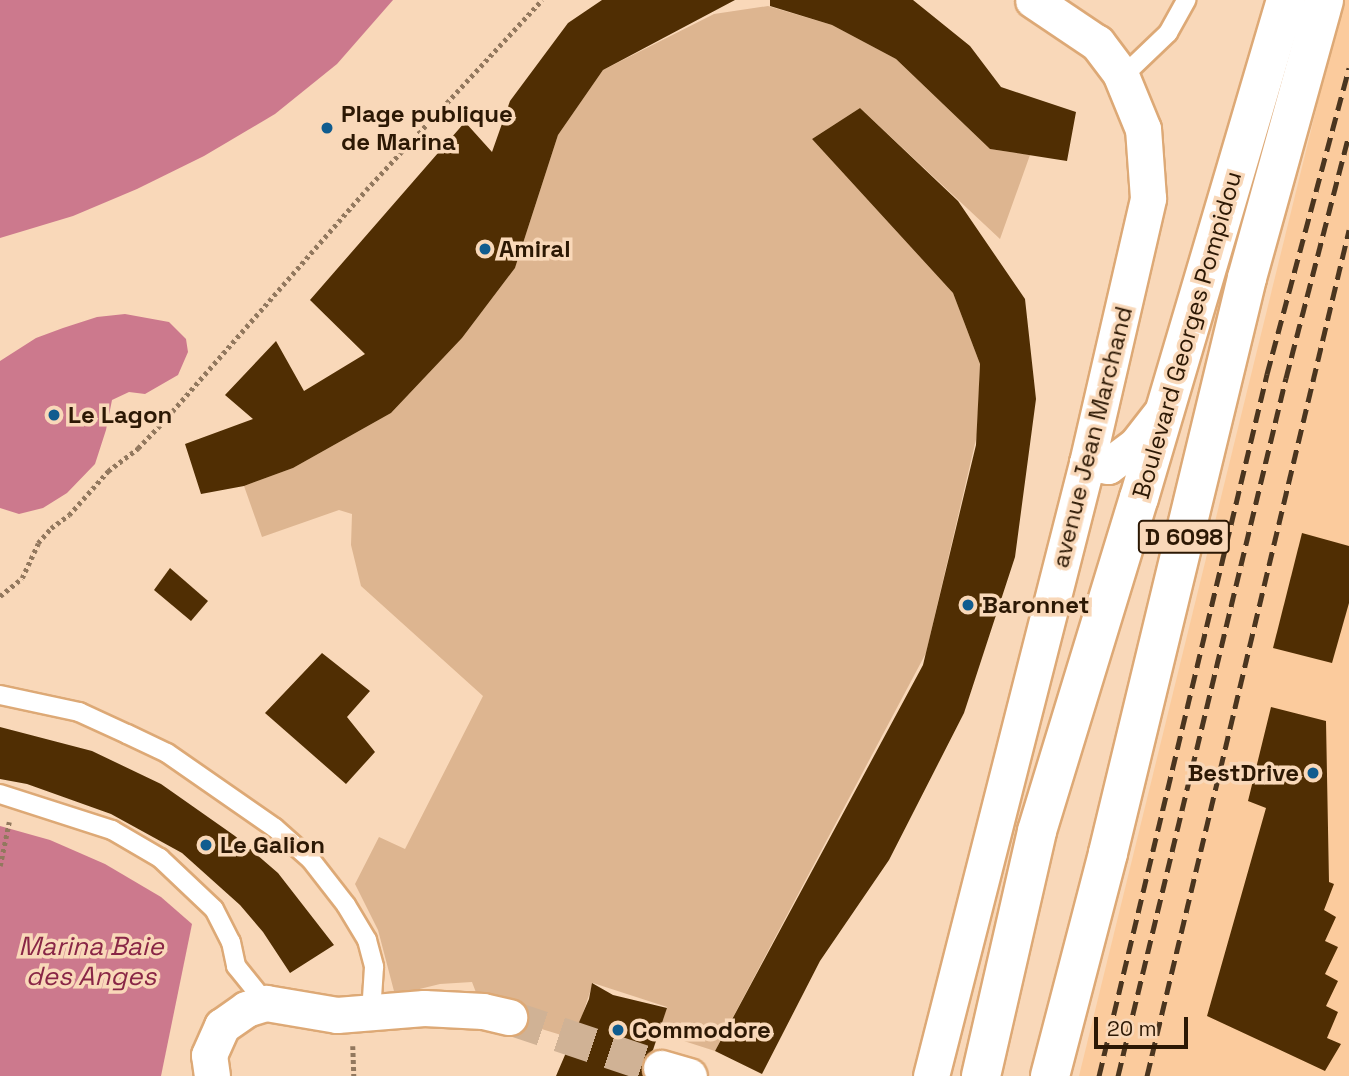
<!DOCTYPE html>
<style>
body{margin:0}
#map{position:relative;width:1349px;height:1076px;overflow:hidden;background:#f9d8b9;font-family:"Space Grotesk",sans-serif}
div>[style]{position:absolute}
.built>*{inset:0;background:#fbcb9d}
.green>*{inset:0;background:#ddb590}
.water>*{inset:0;background:#cc798d}
.building>*{inset:0;background:#502e03}
.street-tunnel>*{height:35px;margin-top:-17.5px;transform-origin:0;background:repeating-linear-gradient(90deg,#d0b295 0 35px,transparent 0 53px)}
.path>*{height:4.5px;margin-top:-2.25px;transform-origin:0;background:repeating-linear-gradient(90deg,#92785e 0 3.5px,transparent 0 7px)}
.roads{filter:drop-shadow(2px 0 #dda976) drop-shadow(-2px 0 #dda976) drop-shadow(0 2px #dda976) drop-shadow(0 -2px #dda976)}
.lane>*{height:18px;margin:-9px;padding:0 9px;transform-origin:9px;border-radius:9px;background:#fff}
.street>*{height:35px;margin:-17.5px;padding:0 17.5px;transform-origin:17.5px;border-radius:17.5px;background:#fff}
.primary>*{height:38px;margin:-19px;padding:0 19px;transform-origin:19px;border-radius:19px;background:#fff}
.rail>*{height:5px;margin-top:-2.5px;transform-origin:0;background:repeating-linear-gradient(90deg,#4a351f 0 14px,transparent 0 21px)}
.dots>*{width:19px;height:19px;translate:-50% -50%;box-sizing:border-box;border:4px solid #f9d8b9;border-radius:50%}
span{translate:-50% -50%;white-space:nowrap;text-align:center;line-height:1.15;-webkit-text-stroke:7px #f9d8b9;paint-order:stroke}
.shield-label span{padding:2px 5px;background:#f9d8b9;border:2px solid;border-radius:5px;-webkit-text-stroke-width:0}
.shield-label{font-size:23px;color:#2c1804;font-weight:700}
.poi-label{font-size:24px;color:#2c1804;font-weight:700}
.left{translate:0 -50%;text-align:left}
.right{translate:-100% -50%;text-align:right}
.street-label{font-size:24px;color:#2c1804}
.water-label{font-size:26px;color:#892646;font-style:italic}
.scale{position:absolute;left:1094px;top:1017px;width:94px;height:32px;box-sizing:border-box;border:4px solid #2c1804;border-top:0;padding-left:9px;font-size:21px;line-height:24px;white-space:nowrap;color:#2c1804;-webkit-text-stroke:5px #f9d8b9;paint-order:stroke}
</style>
<div id="map">
<div class="built">
<div style="clip-path:polygon(1343px 0,1349px 0,1349px 1076px,1079px 1076px)"></div>
</div>
<div class="green">
<div style="clip-path:polygon(768px 6px,832px 25px,896px 59px,990px 149px,1030px 155px,1000px 239px,860px 108px,812px 139px,953px 293px,980px 364px,977px 435px,926px 653px,715px 1051px,659px 1033px,667px 1007px,593px 983px,578px 1028px,571px 1038px,483px 1011px,472px 982px,440px 984px,395px 995px,378px 930px,355px 884px,379px 837px,405px 849px,483px 696px,361px 586px,351px 545px,352px 514px,339px 510px,262px 537px,244px 486px,293px 468px,391px 413px,462px 338px,515px 268px,558px 135px,603px 70px,714px 14px)"></div>
</div>
<div class="water">
<div style="clip-path:polygon(0 0,393px 0,337px 64px,275px 114px,204px 156px,137px 189px,73px 216px,0 238px)"></div>
<div style="clip-path:polygon(125px 314px,169px 322px,186px 339px,188px 352px,178px 375px,145px 394px,129px 392px,112px 400px,106px 430px,95px 464px,67px 493px,43px 508px,19px 514px,0 508px,0 361px,36px 338px,63px 328px,97px 317px)"></div>
<div style="clip-path:polygon(0 826px,50px 840px,105px 864px,161px 897px,192px 924px,161px 1076px,0 1076px)"></div>
</div>
<div class="building">
<div style="clip-path:polygon(602px 0,735px 0,603px 70px,558px 135px,515px 268px,462px 338px,391px 413px,293px 468px,244px 486px,201px 494px,185px 444px,253px 419px,225px 395px,276px 341px,304px 391px,365px 354px,310px 300px,465px 122px,492px 152px,510px 101px,568px 23px)"></div>
<div style="clip-path:polygon(770px 0,913px 0,970px 46px,1001px 87px,1076px 112px,1067px 161px,990px 149px,896px 59px,832px 25px,770px 6px)"></div>
<div style="clip-path:polygon(860px 108px,958px 201px,1025px 299px,1036px 399px,1015px 557px,964px 713px,889px 860px,820px 961px,762px 1074px,715px 1051px,923px 665px,976px 445px,980px 364px,953px 293px,812px 139px)"></div>
<div style="clip-path:polygon(1302px 533px,1349px 546px,1349px 603px,1332px 663px,1273px 648px)"></div>
<div style="clip-path:polygon(170px 568px,208px 601px,191px 621px,154px 590px)"></div>
<div style="clip-path:polygon(322px 653px,370px 691px,347px 717px,375px 752px,346px 784px,265px 713px)"></div>
<div style="clip-path:polygon(1271px 707px,1326px 721px,1329px 882px,1334px 884px,1324px 910px,1336px 917px,1325px 941px,1338px 947px,1325px 974px,1338px 981px,1326px 1006px,1338px 1012px,1327px 1038px,1341px 1044px,1325px 1071px,1207px 1016px,1266px 808px,1248px 801px)"></div>
<div style="clip-path:polygon(0 727px,92px 751px,161px 784px,235px 836px,278px 873px,334px 945px,290px 973px,263px 932px,240px 905px,182px 853px,111px 814px,27px 784px,0 779px)"></div>
<div style="clip-path:polygon(592px 983px,613px 995px,667px 1008px,653px 1050px,642px 1062px,643px 1076px,556px 1076px,589px 999px)"></div>
</div>
<div class="street-tunnel">
<div style="left:509px;top:1017px;width:160px;rotate:18.5deg"></div>
</div>
<div class="path">
<div style="left:0;top:596px;width:28px;rotate:-39deg"></div>
<div style="left:22px;top:578px;width:38px;rotate:-65deg"></div>
<div style="left:38px;top:543px;width:20px;rotate:-49deg"></div>
<div style="left:51px;top:528px;width:22px;rotate:-36deg"></div>
<div style="left:69px;top:515px;width:59px;rotate:-48.4deg"></div>
<div style="left:108px;top:471px;width:38px;rotate:-37deg"></div>
<div style="left:138px;top:448px;width:36px;rotate:-46deg"></div>
<div style="left:163px;top:422px;width:308px;rotate:-48.8deg"></div>
<div style="left:366px;top:190px;width:259px;rotate:-47.2deg"></div>
<div style="left:0;top:866px;width:45px;rotate:-78.4deg"></div>
<div style="left:353px;top:1046px;width:30px;rotate:88deg"></div>
</div>
<div class="roads">
<div class="lane">
<div style="left:1122px;top:77px;width:64px;rotate:-43.7deg"></div>
<div style="left:1168px;top:33px;width:38px;rotate:-61deg"></div>
<div style="left:0;top:695px;width:81px;rotate:12.1deg"></div>
<div style="left:79px;top:712px;width:53px;rotate:24.6deg"></div>
<div style="left:127px;top:734px;width:44px;rotate:25.4deg"></div>
<div style="left:167px;top:753px;width:131px;rotate:34.8deg"></div>
<div style="left:275px;top:828px;width:48px;rotate:41.6deg"></div>
<div style="left:311px;top:860px;width:57px;rotate:52.1deg"></div>
<div style="left:346px;top:905px;width:41px;rotate:59deg"></div>
<div style="left:367px;top:940px;width:28px;rotate:75deg"></div>
<div style="left:374px;top:967px;width:47px;rotate:93.7deg"></div>
<div style="left:0;top:794px;width:118px;rotate:17.8deg"></div>
<div style="left:112px;top:830px;width:56px;rotate:30.3deg"></div>
<div style="left:160px;top:858px;width:74px;rotate:43.4deg"></div>
<div style="left:214px;top:909px;width:37px;rotate:63deg"></div>
<div style="left:231px;top:942px;width:25px;rotate:78deg"></div>
<div style="left:236px;top:966px;width:48px;rotate:51deg"></div>
</div>
<div class="street">
<div style="left:1087px;top:463px;width:21px;rotate:8deg"></div>
<div style="left:1108px;top:466px;width:35px;rotate:-37deg"></div>
<div style="left:1136px;top:445px;width:46px;rotate:-52.1deg"></div>
<div style="left:661px;top:1068px;width:29px;rotate:16deg"></div>
<div style="left:212px;top:1076px;width:21px;rotate:-98deg"></div>
<div style="left:209px;top:1055px;width:32px;rotate:-66deg"></div>
<div style="left:222px;top:1026px;width:29px;rotate:-35deg"></div>
<div style="left:246px;top:1009px;width:21px;rotate:-17deg"></div>
<div style="left:266px;top:1003px;width:72px;rotate:9.6deg"></div>
<div style="left:337px;top:1015px;width:87px;rotate:-4.6deg"></div>
<div style="left:424px;top:1008px;width:59px;rotate:2.9deg"></div>
<div style="left:483px;top:1011px;width:27px;rotate:13deg"></div>
<div style="left:931px;top:1076px;width:633px;rotate:-75.72deg"></div>
<div style="left:1087px;top:463px;width:272px;rotate:-77deg"></div>
<div style="left:1148px;top:198px;width:69px;rotate:-94.1deg"></div>
<div style="left:1143px;top:129px;width:61px;rotate:-112.3deg"></div>
<div style="left:1120px;top:73px;width:38px;rotate:-127deg"></div>
<div style="left:1097px;top:43px;width:77px;rotate:-146.1deg"></div>
</div>
<div class="primary">
<div style="left:981px;top:1076px;width:251px;rotate:-77.1deg"></div>
<div style="left:1037px;top:831px;width:348px;rotate:-73deg"></div>
<div style="left:1139px;top:498px;width:519px;rotate:-73.55deg"></div>
<div style="left:1050px;top:1076px;width:230px;rotate:-75.4deg"></div>
<div style="left:1108px;top:853px;width:592px;rotate:-76.41deg"></div>
<div style="left:1247px;top:278px;width:288px;rotate:-74.5deg"></div>
</div>
</div>
<div class="rail">
<div style="left:1099px;top:1076px;width:722px;rotate:-76.54deg"></div>
<div style="left:1267px;top:374px;width:317px;rotate:-75deg"></div>
<div style="left:1118px;top:1076px;width:718px;rotate:-76.47deg"></div>
<div style="left:1286px;top:378px;width:252px;rotate:-75.5deg"></div>
<div style="left:1147px;top:1076px;width:870px;rotate:-76.57deg"></div>
</div>
<div class="dots">
<div style="left:327px;top:128px;background:#105c8f"></div>
<div style="left:485px;top:249px;background:#105c8f"></div>
<div style="left:54px;top:415px;background:#105c8f"></div>
<div style="left:968px;top:605px;background:#105c8f"></div>
<div style="left:1313px;top:773px;background:#105c8f"></div>
<div style="left:206px;top:845px;background:#105c8f"></div>
<div style="left:618px;top:1030px;background:#105c8f"></div>
</div>
<div class="shield-label">
<span style="left:1184px;top:537px">D 6098</span>
</div>
<div class="poi-label">
<span class="left" style="left:341px;top:128px">Plage publique<br>de Marina</span>
<span class="left" style="left:499px;top:249px">Amiral</span>
<span class="left" style="left:68px;top:415px">Le Lagon</span>
<span class="left" style="left:982px;top:605px">Baronnet</span>
<span class="right" style="left:1299px;top:773px">BestDrive</span>
<span class="left" style="left:220px;top:845px">Le Galion</span>
<span class="left" style="left:632px;top:1030px">Commodore</span>
</div>
<div class="street-label">
<span style="left:1187px;top:335px;rotate:-74deg">Boulevard Georges Pompidou</span>
<span style="left:1092px;top:437px;rotate:-76deg">avenue Jean Marchand</span>
</div>
<div class="water-label">
<span style="left:91px;top:962px">Marina Baie<br>des Anges</span>
</div>
<div class="scale">20 m</div>
</div>
